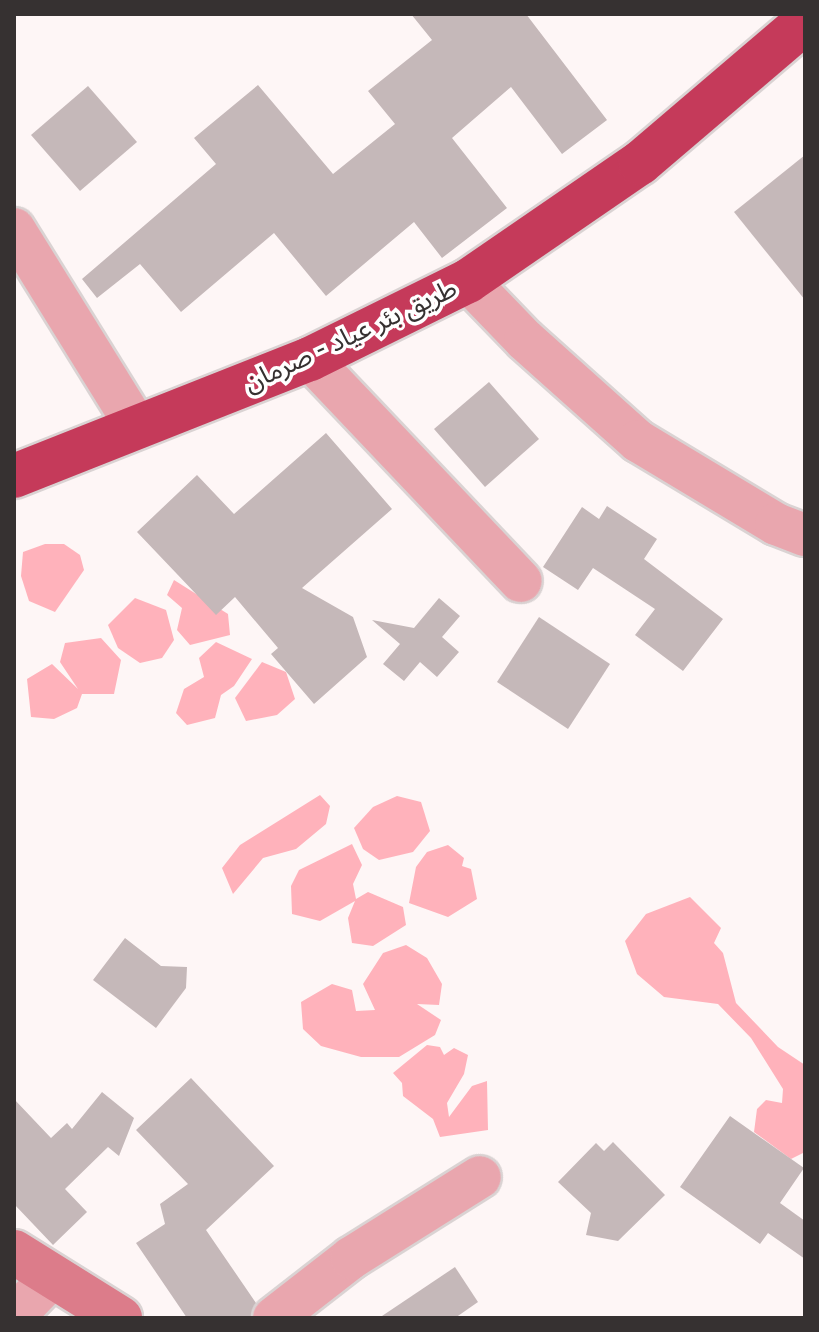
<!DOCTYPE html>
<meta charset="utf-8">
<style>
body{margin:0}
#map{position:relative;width:819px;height:1332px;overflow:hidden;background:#fef6f6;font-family:"IBM Plex Sans","Noto Sans Arabic",sans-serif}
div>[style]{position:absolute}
.green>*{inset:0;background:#ffb2bb}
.building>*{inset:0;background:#c5b8b9}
.roads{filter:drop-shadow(2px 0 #dad3d3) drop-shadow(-2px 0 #dad3d3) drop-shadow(0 2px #dad3d3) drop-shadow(0 -2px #dad3d3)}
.street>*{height:42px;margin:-21px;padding:0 21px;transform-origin:21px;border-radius:21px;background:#e9a6ae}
.secondary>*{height:44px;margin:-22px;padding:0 22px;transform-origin:22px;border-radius:22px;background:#dc7c8a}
.highway>*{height:44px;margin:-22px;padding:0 22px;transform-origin:22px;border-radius:22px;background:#c53a5a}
span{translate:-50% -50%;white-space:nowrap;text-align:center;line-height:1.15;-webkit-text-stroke:7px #fff;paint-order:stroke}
.street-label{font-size:26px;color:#363131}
.frame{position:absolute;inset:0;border:16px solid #363131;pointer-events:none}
</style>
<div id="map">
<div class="green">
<div style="clip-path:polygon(45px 544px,64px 544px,80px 555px,84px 570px,55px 612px,29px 601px,21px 576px,23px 552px)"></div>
<div style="clip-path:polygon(174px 580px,228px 614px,230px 635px,190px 645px,177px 630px,182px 608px,167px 595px)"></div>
<div style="clip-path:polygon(135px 598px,166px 610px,174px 640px,162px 658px,140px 663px,118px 648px,108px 625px)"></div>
<div style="clip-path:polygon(101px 638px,121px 660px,114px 694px,82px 694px,77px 708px,54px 719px,31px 717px,27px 679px,52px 664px,78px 689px,60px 662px,65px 643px)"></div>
<div style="clip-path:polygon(216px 642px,252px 659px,234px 686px,221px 695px,215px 718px,187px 725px,176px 713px,184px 689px,204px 677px,199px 658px)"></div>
<div style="clip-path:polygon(262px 662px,286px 672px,295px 699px,277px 715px,246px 721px,235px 698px)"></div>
<div style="clip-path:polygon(320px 795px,330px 806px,326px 824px,296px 849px,263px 858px,233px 894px,222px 868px,240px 845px)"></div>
<div style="clip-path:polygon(397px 796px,421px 802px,430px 831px,413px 852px,379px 860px,363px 849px,354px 828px,373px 807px)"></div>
<div style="clip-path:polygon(352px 844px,362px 865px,353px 884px,356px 899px,368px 892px,403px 907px,406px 925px,373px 946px,352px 943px,348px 918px,355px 901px,320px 921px,292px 914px,291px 886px,299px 870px)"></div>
<div style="clip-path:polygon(448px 845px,464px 858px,462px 866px,471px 869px,477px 899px,448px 917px,409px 903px,416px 867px,427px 852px)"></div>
<div style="clip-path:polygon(690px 897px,721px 928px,714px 943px,723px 953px,736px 1003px,778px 1047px,805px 1065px,805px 1152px,791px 1159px,754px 1132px,757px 1109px,766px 1100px,782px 1103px,783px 1089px,751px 1038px,718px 1004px,664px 997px,637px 974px,625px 941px,646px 914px)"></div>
<div style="clip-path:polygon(406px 945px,427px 958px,442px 984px,439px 1005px,417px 1004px,441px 1020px,435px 1035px,399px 1057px,361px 1057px,321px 1046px,303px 1029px,301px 1002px,332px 984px,352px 990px,356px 1011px,375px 1010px,363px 984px,383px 953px)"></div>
<div style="clip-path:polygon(427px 1045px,440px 1047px,444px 1055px,454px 1048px,468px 1055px,464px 1074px,447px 1103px,449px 1117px,472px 1086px,487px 1081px,488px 1130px,440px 1137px,433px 1119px,403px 1096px,402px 1083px,393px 1073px)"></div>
</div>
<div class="building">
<div style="clip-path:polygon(411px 14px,526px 14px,607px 120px,562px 154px,511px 87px,452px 138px,507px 208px,442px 258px,414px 222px,326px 296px,274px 233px,181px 312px,140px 264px,97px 298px,82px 279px,216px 164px,194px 138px,258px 85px,333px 174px,395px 124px,368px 91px,432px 40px)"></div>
<div style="clip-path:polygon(88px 86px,137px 142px,80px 191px,31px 135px)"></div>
<div style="clip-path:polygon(805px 155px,805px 300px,734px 212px)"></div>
<div style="clip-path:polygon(489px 382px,539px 439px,485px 487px,434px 429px)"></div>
<div style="clip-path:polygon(326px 433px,392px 509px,302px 588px,353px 617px,367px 657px,314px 704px,271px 654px,278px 648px,235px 597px,216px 615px,137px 532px,197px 475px,234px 514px)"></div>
<div style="clip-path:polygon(607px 506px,657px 539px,644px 559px,723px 619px,683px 671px,635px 635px,655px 609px,593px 568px,578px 590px,543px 567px,582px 507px,599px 519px)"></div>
<div style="clip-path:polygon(439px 598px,460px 616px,442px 637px,459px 652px,437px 677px,420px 662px,404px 681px,383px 664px,400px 644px,372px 620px,414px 628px)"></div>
<div style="clip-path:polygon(539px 617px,610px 664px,568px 729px,497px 682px)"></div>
<div style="clip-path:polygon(125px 938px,161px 966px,187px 967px,186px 988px,156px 1028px,93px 980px)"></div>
<div style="clip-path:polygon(191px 1078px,274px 1166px,206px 1230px,256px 1303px,251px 1318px,187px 1318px,136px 1243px,165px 1224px,160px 1204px,188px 1184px,136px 1130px)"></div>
<div style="clip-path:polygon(102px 1092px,134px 1118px,119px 1156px,108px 1147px,65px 1189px,87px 1212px,53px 1245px,14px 1204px,14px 1099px,51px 1138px,67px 1123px,72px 1129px)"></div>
<div style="clip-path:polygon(730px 1116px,804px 1168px,780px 1203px,805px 1221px,805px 1259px,768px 1233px,760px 1244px,680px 1187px)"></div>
<div style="clip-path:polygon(613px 1142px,665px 1195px,618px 1241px,586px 1235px,591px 1213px,558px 1182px,596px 1143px,604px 1151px)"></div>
<div style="clip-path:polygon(455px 1267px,478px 1302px,455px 1318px,379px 1318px)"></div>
</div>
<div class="roads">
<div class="street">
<div style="left:14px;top:229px;width:233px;rotate:58.2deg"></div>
<div style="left:468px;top:281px;width:82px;rotate:46deg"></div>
<div style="left:525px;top:340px;width:152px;rotate:41.8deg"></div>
<div style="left:638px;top:441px;width:161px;rotate:31deg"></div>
<div style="left:776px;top:524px;width:31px;rotate:21deg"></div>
<div style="left:310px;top:359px;width:306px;rotate:46.5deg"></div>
<div style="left:14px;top:1316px;width:53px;rotate:-45.8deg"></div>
<div style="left:274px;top:1318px;width:98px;rotate:-37.9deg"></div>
<div style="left:351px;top:1258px;width:152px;rotate:-32.1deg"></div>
</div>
<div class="secondary">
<div style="left:14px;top:1252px;width:125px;rotate:31.9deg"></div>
</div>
<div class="highway">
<div style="left:14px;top:476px;width:318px;rotate:-21.6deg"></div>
<div style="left:310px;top:359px;width:176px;rotate:-26.3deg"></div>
<div style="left:468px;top:281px;width:209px;rotate:-34.5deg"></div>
<div style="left:640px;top:163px;width:217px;rotate:-40.5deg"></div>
</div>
</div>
<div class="street-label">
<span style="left:350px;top:335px;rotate:-25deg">طريق بئر عياد - صرمان</span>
</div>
<div class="frame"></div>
</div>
